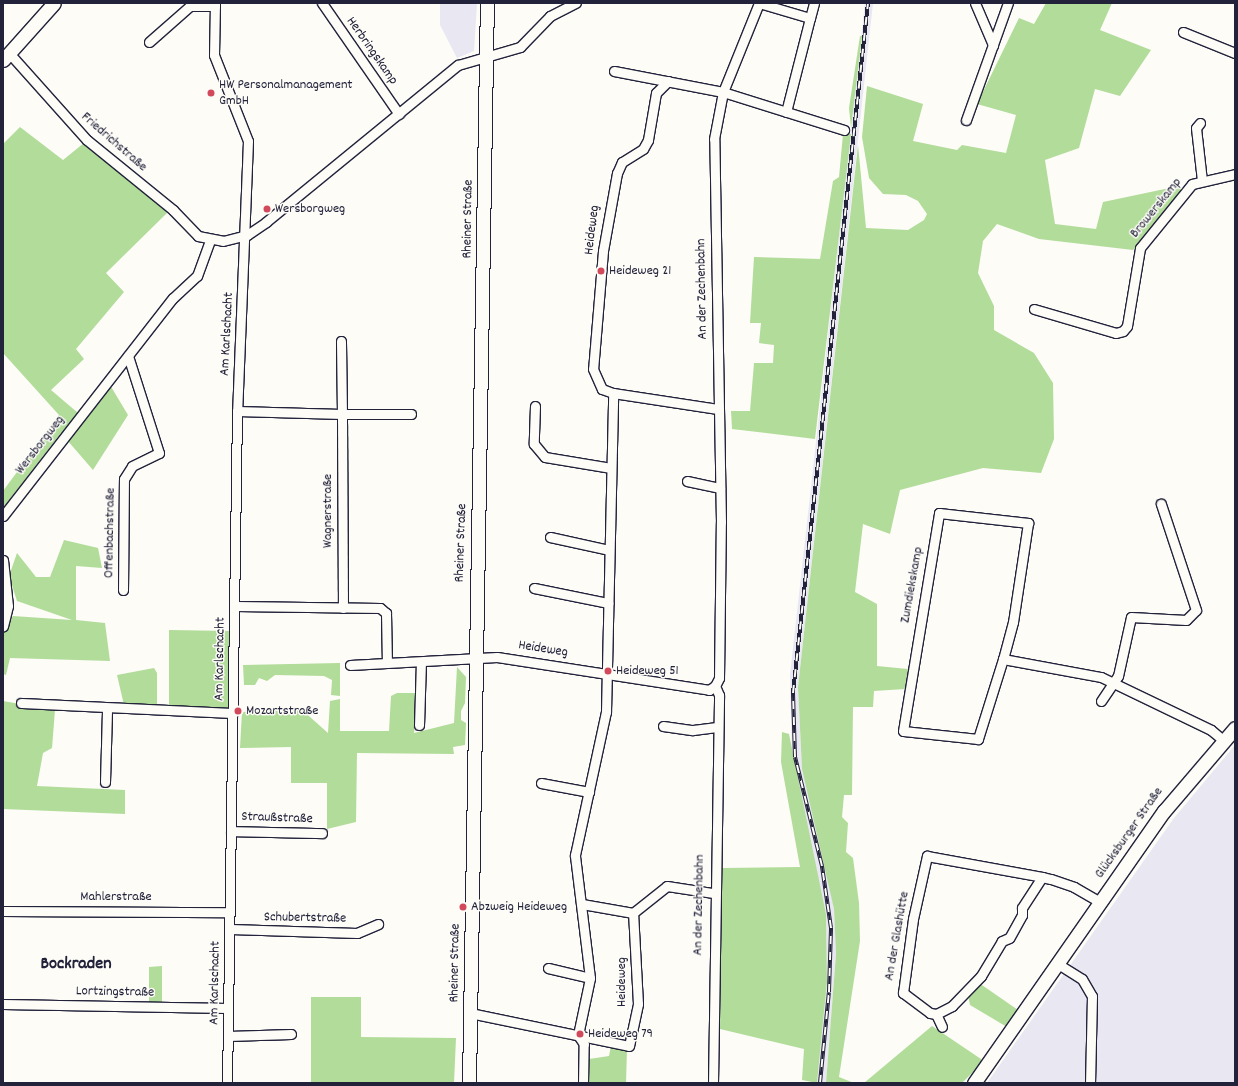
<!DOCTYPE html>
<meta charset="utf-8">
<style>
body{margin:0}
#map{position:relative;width:1238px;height:1086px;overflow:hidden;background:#fdfcf7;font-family:Dekko,sans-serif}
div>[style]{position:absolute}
.built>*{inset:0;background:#e8e7f2}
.green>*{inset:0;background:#b2dc9a}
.roads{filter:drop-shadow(1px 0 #22223b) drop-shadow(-1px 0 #22223b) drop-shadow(0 1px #22223b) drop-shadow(0 -1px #22223b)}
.street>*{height:9px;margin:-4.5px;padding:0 4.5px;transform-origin:4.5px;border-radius:4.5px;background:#fdfcf7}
.secondary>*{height:13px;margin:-6.5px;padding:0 6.5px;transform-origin:6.5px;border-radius:6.5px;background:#fdfcf7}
.rail>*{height:4px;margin-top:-2px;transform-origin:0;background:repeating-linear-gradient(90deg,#fdfcf7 0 8px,#22223b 0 16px);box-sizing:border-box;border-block:1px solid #22223b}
.dots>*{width:11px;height:11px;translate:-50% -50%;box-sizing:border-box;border:2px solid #fdfcf7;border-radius:50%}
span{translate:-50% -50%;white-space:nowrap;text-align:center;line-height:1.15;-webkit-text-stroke:3px #fdfcf7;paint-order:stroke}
.street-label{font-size:14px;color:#22223b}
.poi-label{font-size:14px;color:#22223b}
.left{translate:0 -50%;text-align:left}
.district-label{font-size:18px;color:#22223b;font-weight:700}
.frame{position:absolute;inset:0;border:4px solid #22223b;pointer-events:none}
</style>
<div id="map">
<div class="built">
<div style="clip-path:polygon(440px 3px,477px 3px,474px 51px,457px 58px,440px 25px)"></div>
<div style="clip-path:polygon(865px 3px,873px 3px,872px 12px,798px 687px,802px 769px,824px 854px,834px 909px,836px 954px,826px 1083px,817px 1083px,827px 982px,826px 914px,792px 758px,790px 675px)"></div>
<div style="clip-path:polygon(1235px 745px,1235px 1083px,987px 1083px,1174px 818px)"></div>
</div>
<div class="green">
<div style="clip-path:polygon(1046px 3px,1112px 3px,1100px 30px,1151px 50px,1120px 96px,1095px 89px,1079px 148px,1045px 160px,1055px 224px,1096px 229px,1103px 202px,1179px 186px,1185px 192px,1133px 250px,1039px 239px,997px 224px,983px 241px,978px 273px,994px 306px,994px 330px,1034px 353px,1053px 383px,1054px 439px,1041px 473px,983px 468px,900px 490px,890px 534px,863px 524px,855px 592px,877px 604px,877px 666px,908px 669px,905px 689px,874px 691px,873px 707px,853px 707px,852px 795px,844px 795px,842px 817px,848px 823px,846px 852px,853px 858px,859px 903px,860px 941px,839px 1077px,854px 1083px,826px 1083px,836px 954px,834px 909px,802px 769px,798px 687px,858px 145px,866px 228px,908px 230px,924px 220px,927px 214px,918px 201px,906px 195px,883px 194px,869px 178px,862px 137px,867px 86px,923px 104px,913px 141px,957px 150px,962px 145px,1006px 153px,1016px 115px,977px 104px,1019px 18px,1034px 24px)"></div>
<div style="clip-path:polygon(860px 36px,862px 36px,851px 128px,849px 108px)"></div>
<div style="clip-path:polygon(20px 127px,63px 160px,84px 143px,168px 212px,106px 273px,124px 292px,76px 349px,84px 359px,51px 390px,84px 418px,110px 385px,128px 415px,93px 470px,61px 433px,3px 508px,3px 491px,59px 415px,3px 353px,3px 144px)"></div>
<div style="clip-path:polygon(843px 134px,851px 134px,815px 439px,732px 429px,731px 411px,750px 411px,754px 363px,773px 363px,774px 345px,759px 343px,761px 323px,750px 323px,754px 257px,820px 259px,833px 181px,839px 177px)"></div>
<div style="clip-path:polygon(64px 540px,98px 548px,102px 568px,76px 566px,76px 620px,105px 623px,110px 661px,10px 658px,6px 675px,3px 674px,3px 629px,13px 616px,72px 620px,17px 601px,9px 576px,17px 553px,36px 577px,50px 577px)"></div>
<div style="clip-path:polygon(169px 630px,231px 631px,229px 709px,169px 706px)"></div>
<div style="clip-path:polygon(340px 663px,340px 696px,331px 695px,332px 680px,324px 676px,275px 675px,267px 681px,259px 678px,255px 685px,244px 685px,243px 665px)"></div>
<div style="clip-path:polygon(457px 667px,466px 677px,465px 703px,461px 711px,461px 720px,466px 723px,465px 745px,453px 747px,454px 754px,357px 753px,356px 822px,327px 829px,327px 783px,291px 783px,291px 747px,240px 748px,242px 712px,301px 709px,328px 733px,330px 701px,340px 699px,340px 731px,389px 731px,391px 696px,397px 693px,417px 693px,414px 733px,454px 723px)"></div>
<div style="clip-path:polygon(154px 668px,157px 673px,157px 707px,124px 705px,117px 675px)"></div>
<div style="clip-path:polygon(3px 701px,55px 710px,52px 748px,43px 753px,37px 786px,125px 790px,125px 814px,3px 809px)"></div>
<div style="clip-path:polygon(782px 732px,789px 734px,826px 914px,827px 982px,817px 1083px,802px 1080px,804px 1049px,720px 1029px,722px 868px,800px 867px,781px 762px)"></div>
<div style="clip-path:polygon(162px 966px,162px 1003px,149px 1004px,149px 967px)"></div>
<div style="clip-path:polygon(979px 983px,1018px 1010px,1007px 1027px,970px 1005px,968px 995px)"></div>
<div style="clip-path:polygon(311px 997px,361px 997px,361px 1037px,456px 1038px,454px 1083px,233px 1083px,311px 1082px)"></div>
<div style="clip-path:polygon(932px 1026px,981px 1059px,982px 1063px,962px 1083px,864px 1083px)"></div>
<div style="clip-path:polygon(611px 1046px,627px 1049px,626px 1083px,587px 1083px,589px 1059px,609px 1056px)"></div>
</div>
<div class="roads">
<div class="street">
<div style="left:215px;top:3px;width:52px;rotate:91.1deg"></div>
<div style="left:214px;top:55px;width:92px;rotate:68.4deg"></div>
<div style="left:248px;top:141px;width:270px;rotate:92.3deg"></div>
<div style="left:237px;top:411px;width:672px;rotate:90.85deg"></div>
<div style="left:322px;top:3px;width:135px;rotate:55.3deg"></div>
<div style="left:759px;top:3px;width:53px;rotate:16.4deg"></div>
<div style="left:810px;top:18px;width:16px;rotate:-75deg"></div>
<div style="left:975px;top:3px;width:46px;rotate:66.8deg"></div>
<div style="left:1183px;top:32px;width:56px;rotate:22deg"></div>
<div style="left:149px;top:42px;width:55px;rotate:-41.3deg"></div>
<div style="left:190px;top:6px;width:25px"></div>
<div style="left:10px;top:54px;width:115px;rotate:48.2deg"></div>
<div style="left:87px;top:140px;width:111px;rotate:39.1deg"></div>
<div style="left:173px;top:210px;width:36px;rotate:46deg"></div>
<div style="left:198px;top:236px;width:25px;rotate:11deg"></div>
<div style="left:223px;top:241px;width:25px;rotate:-14deg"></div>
<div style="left:247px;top:235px;width:23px;rotate:-34deg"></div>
<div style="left:266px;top:222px;width:248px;rotate:-39.3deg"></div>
<div style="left:458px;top:65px;width:65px;rotate:-16.2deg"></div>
<div style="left:520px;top:47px;width:43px;rotate:-45.9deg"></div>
<div style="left:550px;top:16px;width:29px;rotate:-27deg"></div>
<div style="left:614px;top:71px;width:111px;rotate:10.9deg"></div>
<div style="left:723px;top:92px;width:127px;rotate:17.4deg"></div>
<div style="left:668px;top:81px;width:17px;rotate:135deg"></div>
<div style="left:656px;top:93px;width:48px;rotate:99.7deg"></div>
<div style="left:648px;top:140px;width:10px;rotate:119deg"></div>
<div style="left:643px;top:149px;width:25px;rotate:148deg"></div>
<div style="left:622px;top:162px;width:12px;rotate:114deg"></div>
<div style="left:617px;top:173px;width:79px;rotate:100.2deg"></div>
<div style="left:603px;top:251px;width:118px;rotate:94.8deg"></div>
<div style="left:593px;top:369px;width:22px;rotate:66deg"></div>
<div style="left:602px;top:389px;width:12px;rotate:20deg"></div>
<div style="left:613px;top:393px;width:106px;rotate:8.7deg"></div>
<div style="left:786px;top:112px;width:97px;rotate:-75.7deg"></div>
<div style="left:966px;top:120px;width:124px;rotate:-70.3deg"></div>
<div style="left:1200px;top:123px;width:6px;rotate:129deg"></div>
<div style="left:1196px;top:128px;width:53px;rotate:83.5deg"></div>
<div style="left:1034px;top:309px;width:85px;rotate:16.3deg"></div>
<div style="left:1116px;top:333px;width:7px;rotate:-16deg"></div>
<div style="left:1123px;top:331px;width:6px;rotate:-51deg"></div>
<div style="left:1127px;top:326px;width:79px;rotate:-80.5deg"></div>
<div style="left:1140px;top:248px;width:82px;rotate:-50.9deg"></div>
<div style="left:1192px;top:184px;width:44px;rotate:-13.1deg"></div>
<div style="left:535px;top:406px;width:38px;rotate:92deg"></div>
<div style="left:534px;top:444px;width:17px;rotate:50deg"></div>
<div style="left:545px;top:457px;width:67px;rotate:9.5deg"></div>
<div style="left:237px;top:411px;width:105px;rotate:1.6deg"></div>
<div style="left:342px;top:414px;width:73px;rotate:-90.8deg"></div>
<div style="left:687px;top:481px;width:34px;rotate:12deg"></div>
<div style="left:3px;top:516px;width:276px;rotate:-52.1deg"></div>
<div style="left:173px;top:298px;width:33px;rotate:-43deg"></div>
<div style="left:197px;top:276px;width:37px;rotate:-70deg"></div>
<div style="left:550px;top:537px;width:60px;rotate:12.4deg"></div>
<div style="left:3px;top:560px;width:46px;rotate:83.8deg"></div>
<div style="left:8px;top:606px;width:21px;rotate:104deg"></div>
<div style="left:534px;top:588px;width:76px;rotate:11.5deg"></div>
<div style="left:123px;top:590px;width:111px;rotate:-89.5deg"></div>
<div style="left:124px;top:479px;width:15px;rotate:-58deg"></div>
<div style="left:132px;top:466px;width:30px;rotate:-26deg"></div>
<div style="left:159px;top:453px;width:102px;rotate:-107.7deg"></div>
<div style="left:236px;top:606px;width:144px;rotate:0.8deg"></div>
<div style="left:380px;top:608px;width:8px;rotate:40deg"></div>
<div style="left:386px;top:613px;width:50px;rotate:88.9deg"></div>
<div style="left:387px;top:663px;width:110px;rotate:-3.1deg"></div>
<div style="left:497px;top:657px;width:215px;rotate:8.8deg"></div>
<div style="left:709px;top:690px;width:7px;rotate:-34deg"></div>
<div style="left:715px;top:686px;width:9px;rotate:-63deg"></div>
<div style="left:719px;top:678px;width:156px;rotate:-89.3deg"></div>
<div style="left:721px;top:522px;width:383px;rotate:-91deg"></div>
<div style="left:714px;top:139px;width:48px;rotate:-79.2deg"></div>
<div style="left:723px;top:92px;width:96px;rotate:-68deg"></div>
<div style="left:343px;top:608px;width:194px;rotate:-90.3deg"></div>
<div style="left:342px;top:414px;width:69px"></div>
<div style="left:1003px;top:659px;width:84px;rotate:107.4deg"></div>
<div style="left:978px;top:739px;width:75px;rotate:-173.9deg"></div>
<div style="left:903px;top:731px;width:221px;rotate:-80.6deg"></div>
<div style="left:939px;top:513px;width:90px;rotate:6.4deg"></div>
<div style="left:1028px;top:523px;width:100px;rotate:98.6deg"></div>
<div style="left:1013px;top:622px;width:38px;rotate:105deg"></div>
<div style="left:1003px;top:659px;width:100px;rotate:10.4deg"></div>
<div style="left:1101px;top:677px;width:122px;rotate:25.7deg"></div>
<div style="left:1211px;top:730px;width:17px;rotate:40deg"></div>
<div style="left:350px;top:665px;width:37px;rotate:-3deg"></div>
<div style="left:1101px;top:701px;width:30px;rotate:-56deg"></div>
<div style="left:1118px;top:676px;width:60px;rotate:-77.6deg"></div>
<div style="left:1131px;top:617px;width:55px;rotate:3.1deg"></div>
<div style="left:1186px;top:620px;width:14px;rotate:-45deg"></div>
<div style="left:1196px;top:610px;width:112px;rotate:-108.3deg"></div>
<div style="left:21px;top:703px;width:212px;rotate:2.7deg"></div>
<div style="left:419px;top:725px;width:63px;rotate:-88.2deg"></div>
<div style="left:663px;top:726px;width:30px;rotate:8deg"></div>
<div style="left:693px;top:730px;width:24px;rotate:-7deg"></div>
<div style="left:105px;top:782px;width:72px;rotate:-88.4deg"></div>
<div style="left:541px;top:783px;width:49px;rotate:10.6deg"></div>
<div style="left:231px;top:831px;width:91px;rotate:1.3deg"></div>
<div style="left:1042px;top:877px;width:37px;rotate:123deg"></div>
<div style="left:1022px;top:908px;width:7px;rotate:90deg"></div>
<div style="left:1022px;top:915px;width:26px;rotate:119deg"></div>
<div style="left:1009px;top:938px;width:8px;rotate:157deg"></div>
<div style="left:1002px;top:941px;width:41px;rotate:121deg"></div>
<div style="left:981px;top:976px;width:42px;rotate:134deg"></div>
<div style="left:952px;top:1006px;width:18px;rotate:153deg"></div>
<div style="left:936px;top:1014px;width:6px;rotate:-171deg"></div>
<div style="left:930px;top:1013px;width:34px;rotate:-143deg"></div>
<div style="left:903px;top:993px;width:75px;rotate:-82.3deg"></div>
<div style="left:913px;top:919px;width:65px;rotate:-77.5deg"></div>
<div style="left:927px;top:856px;width:117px;rotate:10.3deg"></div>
<div style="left:1042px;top:877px;width:9px;rotate:13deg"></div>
<div style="left:1051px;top:879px;width:24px;rotate:19deg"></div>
<div style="left:1074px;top:887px;width:30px;rotate:30deg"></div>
<div style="left:582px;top:904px;width:52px;rotate:10deg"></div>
<div style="left:3px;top:911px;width:226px;rotate:0.3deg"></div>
<div style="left:230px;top:929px;width:127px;rotate:1.8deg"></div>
<div style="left:357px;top:933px;width:23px;rotate:-23deg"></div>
<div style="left:1058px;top:964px;width:28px;rotate:32deg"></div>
<div style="left:1082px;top:979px;width:20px;rotate:60deg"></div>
<div style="left:1092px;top:996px;width:87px;rotate:91.3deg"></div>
<div style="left:548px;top:968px;width:43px;rotate:13.4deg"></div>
<div style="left:3px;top:1004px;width:224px;rotate:1deg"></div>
<div style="left:470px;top:1013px;width:162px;rotate:11.7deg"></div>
<div style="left:629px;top:1046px;width:43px;rotate:-77.9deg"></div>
<div style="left:638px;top:1004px;width:91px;rotate:-93.1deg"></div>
<div style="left:633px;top:913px;width:43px;rotate:-38.5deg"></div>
<div style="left:667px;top:886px;width:47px;rotate:8.7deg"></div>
<div style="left:936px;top:1014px;width:14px;rotate:65deg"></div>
<div style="left:228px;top:1036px;width:63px;rotate:-1.8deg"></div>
<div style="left:583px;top:1083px;width:39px;rotate:-89deg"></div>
<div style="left:584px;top:1044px;width:11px;rotate:-124deg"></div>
<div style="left:578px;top:1035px;width:58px;rotate:-78.1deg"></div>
<div style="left:590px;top:978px;width:124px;rotate:-97deg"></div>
<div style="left:575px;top:855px;width:146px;rotate:-77.8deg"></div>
<div style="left:606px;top:712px;width:319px;rotate:-88.7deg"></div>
<div style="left:713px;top:1083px;width:388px;rotate:-89.1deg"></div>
<div style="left:719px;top:695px;width:10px;rotate:-114deg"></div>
</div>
<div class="secondary">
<div style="left:3px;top:60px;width:76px;rotate:-48.2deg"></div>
<div style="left:469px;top:1083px;width:1080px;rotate:-89.05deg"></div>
<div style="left:974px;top:1083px;width:332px;rotate:-55.1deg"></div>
<div style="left:1164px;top:811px;width:109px;rotate:-49.5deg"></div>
</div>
</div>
<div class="rail">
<div style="left:820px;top:1083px;width:91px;rotate:-84.4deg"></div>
<div style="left:829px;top:992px;width:64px;rotate:-88.2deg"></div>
<div style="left:831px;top:928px;width:63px;rotate:-98.3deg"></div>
<div style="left:822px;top:866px;width:112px;rotate:-103.9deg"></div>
<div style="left:795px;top:757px;width:64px;rotate:-91.8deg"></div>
<div style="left:793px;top:693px;width:694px;rotate:-83.8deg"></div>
</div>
<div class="dots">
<div style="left:211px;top:93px;background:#d1495b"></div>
<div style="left:267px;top:209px;background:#d1495b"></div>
<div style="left:601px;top:271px;background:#d1495b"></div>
<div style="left:608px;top:671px;background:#d1495b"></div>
<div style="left:238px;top:711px;background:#d1495b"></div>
<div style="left:463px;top:907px;background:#d1495b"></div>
<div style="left:580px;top:1034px;background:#d1495b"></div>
</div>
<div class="street-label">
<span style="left:372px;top:51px;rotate:55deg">Herbringskamp</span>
<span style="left:114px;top:142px;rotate:41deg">Friedrichstraße</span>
<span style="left:1156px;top:208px;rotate:-51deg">Browerskamp</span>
<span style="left:468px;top:219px;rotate:-89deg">Rheiner Straße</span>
<span style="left:592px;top:230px;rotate:-83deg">Heideweg</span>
<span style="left:702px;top:289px;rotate:-91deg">An der Zechenbahn</span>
<span style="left:227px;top:334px;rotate:-87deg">Am Karlschacht</span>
<span style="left:40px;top:445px;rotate:-52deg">Wersborgweg</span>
<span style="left:328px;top:511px;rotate:-90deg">Wagnerstraße</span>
<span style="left:110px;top:533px;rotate:-89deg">Offenbachstraße</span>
<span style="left:461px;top:543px;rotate:-88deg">Rheiner Straße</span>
<span style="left:912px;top:585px;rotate:-80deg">Zumdiekskamp</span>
<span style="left:543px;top:649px;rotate:9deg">Heideweg</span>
<span style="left:220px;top:659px;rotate:-89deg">Am Karlschacht</span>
<span style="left:277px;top:818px;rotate:2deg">Straußstraße</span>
<span style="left:1129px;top:833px;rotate:-55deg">Glücksburger Straße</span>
<span style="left:116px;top:897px">Mahlerstraße</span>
<span style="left:699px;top:905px;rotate:-89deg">An der Zechenbahn</span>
<span style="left:305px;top:918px;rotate:1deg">Schubertstraße</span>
<span style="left:897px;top:936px;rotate:-80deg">An der Glashütte</span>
<span style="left:455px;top:963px;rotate:-89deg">Rheiner Straße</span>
<span style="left:622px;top:982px;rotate:-90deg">Heideweg</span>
<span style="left:215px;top:983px;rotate:-89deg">Am Karlschacht</span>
<span style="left:115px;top:992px;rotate:1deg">Lortzingstraße</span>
</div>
<div class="poi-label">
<span class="left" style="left:219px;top:93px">HW Personalmanagement<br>GmbH</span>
<span class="left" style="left:275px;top:209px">Wersborgweg</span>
<span class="left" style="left:609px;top:271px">Heideweg 21</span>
<span class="left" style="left:616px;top:671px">Heideweg 51</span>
<span class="left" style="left:246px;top:711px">Mozartstraße</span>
<span class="left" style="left:471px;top:907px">Abzweig Heideweg</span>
<span class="left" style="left:588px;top:1034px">Heideweg 79</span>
</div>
<div class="district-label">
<span style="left:76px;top:965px">Bockraden</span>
</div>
<div class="frame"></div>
</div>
